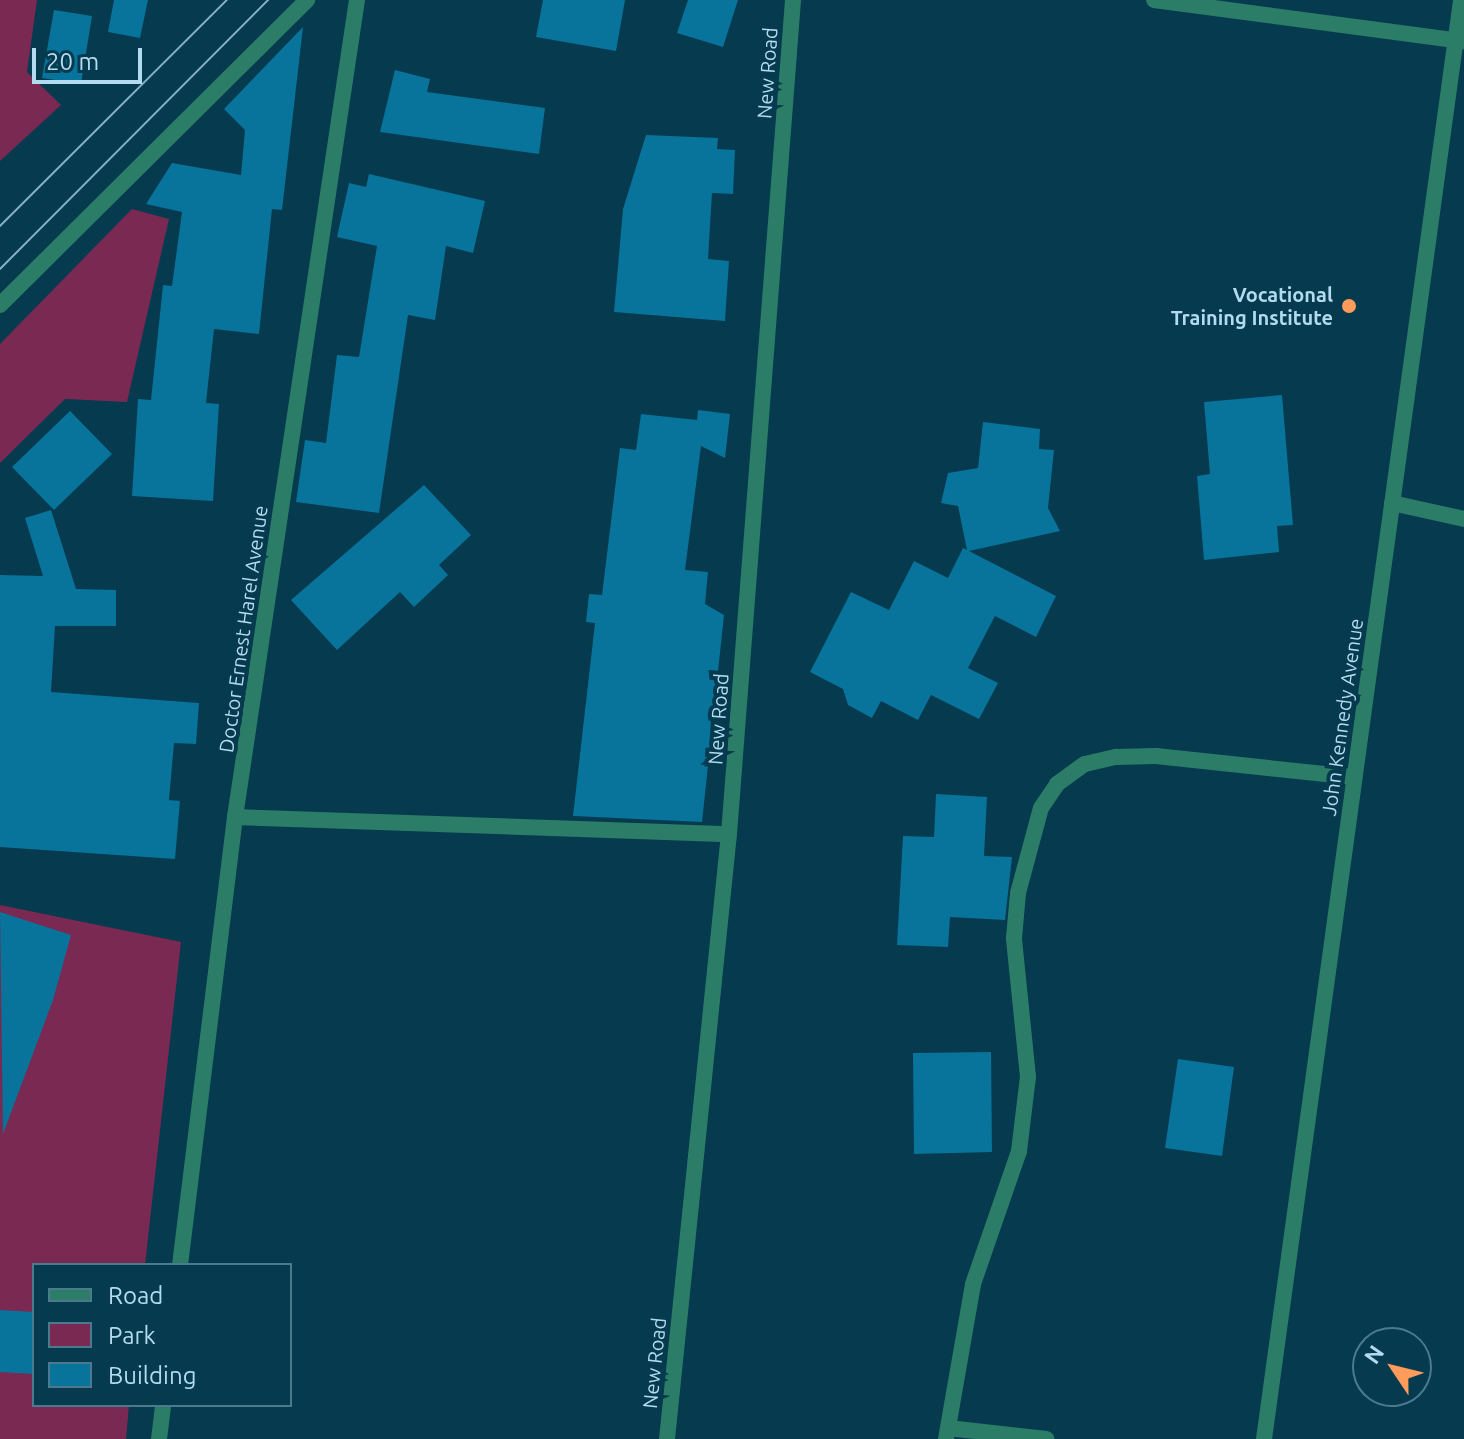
<!DOCTYPE html>
<style>
body{margin:0}
#map{position:relative;width:1464px;height:1439px;overflow:hidden;background:#063a4f;font-family:Ubuntu,sans-serif}
div>[style]{position:absolute}
.green>*{inset:0;background:#7a2953}
.building>*{inset:0;background:#08739b}
.minor>*{height:16px;margin:-8px;padding:0 8px;transform-origin:8px;border-radius:8px;background:#2b7d67}
.tertiary>*{height:16px;margin:-8px;padding:0 8px;transform-origin:8px;border-radius:8px;background:#2b7d67}
.tram>*{height:2px;margin:-1px;padding:0 1px;transform-origin:1px;border-radius:1px;background:#84afc5}
.dots>*{width:22px;height:22px;translate:-50% -50%;box-sizing:border-box;border:4px solid #063a4f;border-radius:50%}
span{translate:-50% -50%;white-space:nowrap;text-align:center;line-height:1.15;-webkit-text-stroke:8px #063a4f;paint-order:stroke}
.street-label{font-size:20px;color:#b2daf0}
.poi-label{font-size:20px;color:#b2daf0;font-weight:700}
.right{translate:-100% -50%;text-align:right}
.legend{position:absolute;left:32px;top:1263px;width:260px;height:144px;box-sizing:border-box;background:#063a4f;border:2px solid #4b7a8f;margin:0;padding:10px 14px;list-style:none;font-size:24px;color:#b2daf0}
.legend li{display:flex;align-items:center;gap:16px;height:40px}
.legend b{width:40px;border:2px solid #4b7a8f}
.north{position:absolute;left:1352px;top:1327px;width:80px;height:80px;box-sizing:border-box;background:#063a4f;border:2px solid #4b7a8f;border-radius:50%;rotate:305deg;font-size:22px;font-weight:700;line-height:32px;text-align:center;color:#b2daf0}
.north::after{content:'';display:block;margin:auto;width:28px;height:36px;background:#ff9b5b;clip-path:polygon(50% 0,100% 100%,50% 72%,0 100%)}
.scale{position:absolute;left:32px;top:48px;width:110px;height:36px;box-sizing:border-box;border:4px solid #b2daf0;border-top:0;padding-left:10px;font-size:24px;line-height:28px;white-space:nowrap;color:#b2daf0;-webkit-text-stroke:6px #063a4f;paint-order:stroke}
</style>
<div id="map">
<div class="green">
<div style="clip-path:polygon(0 0,37px 0,27px 72px,61px 105px,0 161px)"></div>
<div style="clip-path:polygon(132px 209px,169px 219px,127px 402px,65px 399px,0 463px,0 344px)"></div>
<div style="clip-path:polygon(0 905px,181px 942px,145px 1265px,34px 1265px,34px 1405px,129px 1405px,126px 1439px,0 1439px)"></div>
</div>
<div class="building">
<div style="clip-path:polygon(114px 0,148px 0,140px 38px,108px 32px)"></div>
<div style="clip-path:polygon(543px 0,625px 0,616px 51px,536px 37px)"></div>
<div style="clip-path:polygon(688px 0,738px 0,723px 47px,677px 33px)"></div>
<div style="clip-path:polygon(54px 10px,92px 16px,81px 84px,42px 78px)"></div>
<div style="clip-path:polygon(303px 27px,282px 210px,272px 209px,259px 334px,214px 329px,206px 403px,219px 404px,213px 501px,132px 496px,138px 399px,151px 400px,163px 285px,172px 286px,182px 212px,146px 204px,172px 163px,241px 175px,245px 130px,224px 109px)"></div>
<div style="clip-path:polygon(395px 70px,430px 79px,427px 92px,545px 108px,539px 154px,380px 132px)"></div>
<div style="clip-path:polygon(646px 135px,718px 138px,717px 149px,735px 150px,733px 194px,712px 193px,708px 259px,729px 261px,725px 321px,614px 312px,623px 209px)"></div>
<div style="clip-path:polygon(369px 174px,485px 201px,473px 253px,446px 246px,435px 320px,408px 315px,379px 513px,296px 502px,305px 440px,326px 443px,337px 355px,359px 357px,377px 246px,337px 237px,349px 183px,366px 187px)"></div>
<div style="clip-path:polygon(1282px 395px,1293px 525px,1277px 526px,1279px 552px,1204px 560px,1197px 476px,1210px 474px,1204px 402px)"></div>
<div style="clip-path:polygon(698px 410px,730px 414px,725px 458px,701px 446px,685px 570px,708px 572px,705px 604px,724px 615px,702px 822px,573px 816px,595px 623px,586px 622px,589px 594px,602px 595px,620px 448px,636px 450px,641px 414px,697px 420px)"></div>
<div style="clip-path:polygon(70px 411px,112px 454px,54px 510px,12px 467px)"></div>
<div style="clip-path:polygon(983px 422px,1040px 429px,1039px 449px,1054px 450px,1048px 508px,1060px 531px,969px 551px,1056px 596px,1036px 637px,995px 616px,968px 668px,998px 683px,979px 719px,931px 695px,918px 720px,881px 701px,872px 718px,848px 705px,843px 689px,810px 672px,851px 592px,889px 610px,914px 561px,948px 578px,963px 548px,967px 550px,958px 506px,941px 503px,948px 473px,978px 468px)"></div>
<div style="clip-path:polygon(424px 485px,471px 535px,439px 565px,448px 575px,414px 607px,400px 592px,337px 650px,291px 600px)"></div>
<div style="clip-path:polygon(51px 510px,76px 589px,116px 590px,116px 626px,55px 626px,51px 692px,199px 703px,196px 744px,174px 743px,169px 800px,180px 801px,175px 859px,0 847px,0 575px,43px 576px,25px 518px)"></div>
<div style="clip-path:polygon(936px 794px,987px 797px,984px 856px,1012px 857px,1005px 920px,950px 917px,948px 947px,897px 945px,903px 836px,934px 837px)"></div>
<div style="clip-path:polygon(0 912px,71px 935px,53px 1000px,3px 1134px)"></div>
<div style="clip-path:polygon(991px 1052px,992px 1152px,914px 1154px,913px 1053px)"></div>
<div style="clip-path:polygon(1178px 1059px,1234px 1067px,1222px 1156px,1165px 1148px)"></div>
<div style="clip-path:polygon(0 1310px,34px 1312px,34px 1374px,0 1372px)"></div>
</div>
<div class="minor">
<div style="left:1154px;top:0;width:311px;rotate:7.6deg"></div>
<div style="left:1392px;top:503px;width:74px;rotate:12.5deg"></div>
<div style="left:235px;top:817px;width:494px;rotate:2deg"></div>
<div style="left:180px;top:1265px;width:451px;rotate:-83deg"></div>
<div style="left:235px;top:817px;width:826px;rotate:-81.51deg"></div>
<div style="left:948px;top:1428px;width:99px;rotate:6.4deg"></div>
<div style="left:159px;top:1439px;width:34px;rotate:-83deg"></div>
<div style="left:667px;top:1439px;width:608px;rotate:-84.15deg"></div>
<div style="left:729px;top:834px;width:836px;rotate:-85.61deg"></div>
<div style="left:946px;top:1439px;width:157px;rotate:-80.1deg"></div>
<div style="left:973px;top:1284px;width:141px;rotate:-70.9deg"></div>
<div style="left:1019px;top:1151px;width:75px;rotate:-83.1deg"></div>
<div style="left:1028px;top:1077px;width:140px;rotate:-95.8deg"></div>
<div style="left:1014px;top:938px;width:45px;rotate:-84.9deg"></div>
<div style="left:1018px;top:893px;width:88px;rotate:-74.9deg"></div>
<div style="left:1041px;top:808px;width:29px;rotate:-56deg"></div>
<div style="left:1057px;top:784px;width:34px;rotate:-36deg"></div>
<div style="left:1085px;top:764px;width:32px;rotate:-13deg"></div>
<div style="left:1116px;top:757px;width:40px;rotate:-1.4deg"></div>
<div style="left:1156px;top:756px;width:199px;rotate:6.1deg"></div>
<div style="left:1264px;top:1439px;width:1452px;rotate:-82.2deg"></div>
</div>
<div class="tertiary">
<div style="left:0;top:305px;width:433px;rotate:-44.8deg"></div>
</div>
<div class="tram">
<div style="left:0;top:226px;width:320px;rotate:-44.9deg"></div>
<div style="left:0;top:269px;width:380px;rotate:-45.1deg"></div>
</div>
<div class="dots">
<div style="left:1349px;top:306px;background:#ff9b5b"></div>
</div>
<div class="street-label">
<span style="left:767px;top:73px;rotate:-86deg">New Road</span>
<span style="left:243px;top:629px;rotate:-82deg">Doctor Ernest Harel Avenue</span>
<span style="left:1342px;top:717px;rotate:-82deg">John Kennedy Avenue</span>
<span style="left:718px;top:719px;rotate:-86deg">New Road</span>
<span style="left:654px;top:1363px;rotate:-84deg">New Road</span>
</div>
<div class="poi-label">
<span class="right" style="left:1333px;top:306px">Vocational<br>Training Institute</span>
</div>
<ul class="legend">
<li><b style="height:10px;background:#2b7d67"></b>Road</li>
<li><b style="height:22px;background:#7a2953"></b>Park</li>
<li><b style="height:22px;background:#08739b"></b>Building</li>
</ul>
<div class="north">N</div>
<div class="scale">20 m</div>
</div>
